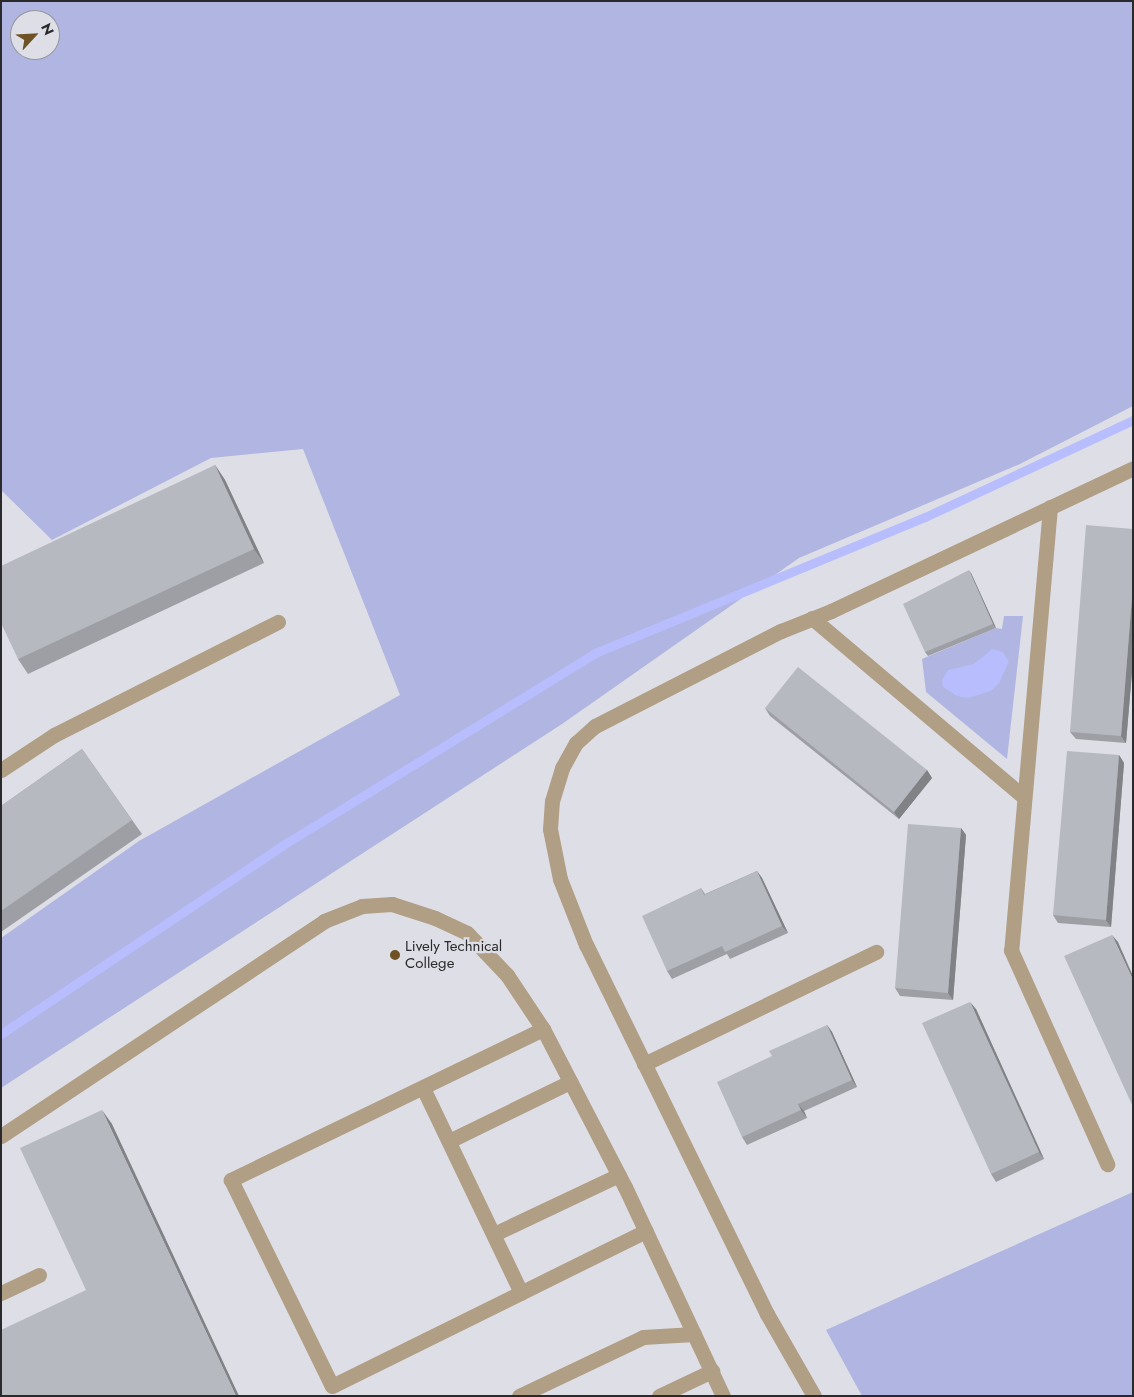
<!DOCTYPE html>
<style>
body{margin:0}
#map{position:relative;width:1134px;height:1397px;overflow:hidden;background:#dedfe6;font-family:Jost,sans-serif}
div>[style]{position:absolute}
.green>*{inset:0;background:#b0b5e1}
.water>*{inset:0;background:#b7bdfd}
.stream>*{height:9px;margin:-4.5px;padding:0 4.5px;transform-origin:4.5px;border-radius:4.5px;background:#b7bdfd}
.minor>*{height:15px;margin:-7.5px;padding:0 7.5px;transform-origin:7.5px;border-radius:7.5px;background:#b09e85}
.wall>*{inset:0;background:#9d9fa5}
.shaded-wall>*{inset:0;background:#808286}
.building>*{inset:0;background:#b7b9c0}
.dots>*{width:14px;height:14px;translate:-50% -50%;box-sizing:border-box;border:2px solid #dedfe6;border-radius:50%}
span{translate:-50% -50%;white-space:nowrap;text-align:center;line-height:1.15;-webkit-text-stroke:4.5px #dedfe6;paint-order:stroke}
.poi-label{font-size:15px;color:#2a2a2d}
.left{translate:0 -50%;text-align:left}
.frame{position:absolute;inset:0;border:2px solid #2a2a2d;pointer-events:none}
.north{position:absolute;left:10px;top:10px;width:50px;height:50px;box-sizing:border-box;background:#dedfe6;border:1px solid #96979c;border-radius:50%;rotate:65deg;font-size:14px;font-weight:700;line-height:20px;text-align:center;color:#2a2a2d}
.north::after{content:'';display:block;margin:auto;width:18px;height:22px;background:#6e5124;clip-path:polygon(50% 0,100% 100%,50% 72%,0 100%)}
</style>
<div id="map">
<div class="green">
<div style="clip-path:polygon(evenodd,1133px 1px,1133px 406px,1020px 464px,799px 558px,562px 724px,1px 1088px,1px 938px,139px 841px,400px 695px,303px 449px,211px 458px,52px 540px,1px 490px,1px 2px,1133px 1px,20px 20px,50px 20px,50px 50px,20px 50px,20px 20px)"></div>
<div style="clip-path:polygon(1004px 616px,1023px 616px,1007px 759px,926px 692px,922px 659px,996px 628px,1002px 629px)"></div>
<div style="clip-path:polygon(1133px 1192px,1133px 1396px,862px 1396px,826px 1330px)"></div>
</div>
<div class="water">
<div style="clip-path:polygon(992px 649px,1003px 652px,1009px 662px,999px 683px,991px 691px,968px 698px,957px 696px,943px 687px,942px 680px,948px 670px,974px 664px)"></div>
</div>
<div class="stream">
<div style="left:1px;top:1034px;width:345px;rotate:-33.8deg"></div>
<div style="left:288px;top:842px;width:361px;rotate:-31.6deg"></div>
<div style="left:595px;top:653px;width:357px;rotate:-22.4deg"></div>
<div style="left:925px;top:517px;width:230px;rotate:-25deg"></div>
</div>
<div class="minor">
<div style="left:1050px;top:507px;width:445px;rotate:95deg"></div>
<div style="left:1011px;top:950px;width:235px;rotate:65.8deg"></div>
<div style="left:812px;top:618px;width:277px;rotate:40.2deg"></div>
<div style="left:1px;top:770px;width:64px;rotate:-33.4deg"></div>
<div style="left:54px;top:735px;width:251px;rotate:-26.8deg"></div>
<div style="left:543px;top:1029px;width:347px;rotate:154.2deg"></div>
<div style="left:231px;top:1180px;width:229px;rotate:63.9deg"></div>
<div style="left:332px;top:1386px;width:350px;rotate:-26.3deg"></div>
<div style="left:644px;top:1064px;width:258px;rotate:-25.8deg"></div>
<div style="left:423px;top:1088px;width:227px;rotate:64.4deg"></div>
<div style="left:1px;top:1136px;width:388px;rotate:-33.6deg"></div>
<div style="left:324px;top:921px;width:41px;rotate:-21.5deg"></div>
<div style="left:362px;top:906px;width:30px;rotate:-4deg"></div>
<div style="left:392px;top:904px;width:45px;rotate:18deg"></div>
<div style="left:435px;top:918px;width:35px;rotate:25deg"></div>
<div style="left:467px;top:933px;width:58px;rotate:46.4deg"></div>
<div style="left:507px;top:975px;width:65px;rotate:56.3deg"></div>
<div style="left:543px;top:1029px;width:178px;rotate:62.6deg"></div>
<div style="left:625px;top:1187px;width:231px;rotate:64.9deg"></div>
<div style="left:449px;top:1141px;width:135px;rotate:-26deg"></div>
<div style="left:494px;top:1234px;width:138px;rotate:-25.3deg"></div>
<div style="left:1px;top:1293px;width:42px;rotate:-25.3deg"></div>
<div style="left:519px;top:1396px;width:137px;rotate:-25.4deg"></div>
<div style="left:643px;top:1337px;width:51px;rotate:-3.4deg"></div>
<div style="left:659px;top:1396px;width:59px;rotate:-25.3deg"></div>
<div style="left:814px;top:1396px;width:95px;rotate:-119.8deg"></div>
<div style="left:767px;top:1314px;width:411px;rotate:-116.1deg"></div>
<div style="left:586px;top:945px;width:71px;rotate:-111.5deg"></div>
<div style="left:560px;top:879px;width:51px;rotate:-101.3deg"></div>
<div style="left:550px;top:829px;width:28px;rotate:-86deg"></div>
<div style="left:552px;top:801px;width:34px;rotate:-73deg"></div>
<div style="left:562px;top:768px;width:29px;rotate:-61deg"></div>
<div style="left:576px;top:743px;width:25px;rotate:-42deg"></div>
<div style="left:595px;top:726px;width:209px;rotate:-27.1deg"></div>
<div style="left:781px;top:631px;width:54px;rotate:-21.8deg"></div>
<div style="left:831px;top:611px;width:334px;rotate:-25.3deg"></div>
</div>
<div class="wall">
<div style="clip-path:polygon(215px 465px,225px 480px,264px 563px,28px 674px,18px 659px)"></div>
<div style="clip-path:polygon(1133px 529px,1133px 660px,1126px 743px,1076px 739px,1070px 732px)"></div>
<div style="clip-path:polygon(971px 573px,996px 628px,928px 656px,925px 652px)"></div>
<div style="clip-path:polygon(765px 708px,927px 770px,932px 778px,899px 819px,770px 716px)"></div>
<div style="clip-path:polygon(82px 749px,142px 834px,1px 932px,1px 806px)"></div>
<div style="clip-path:polygon(1119px 755px,1124px 763px,1111px 927px,1058px 923px,1053px 915px)"></div>
<div style="clip-path:polygon(961px 828px,966px 835px,953px 1000px,900px 996px,895px 988px)"></div>
<div style="clip-path:polygon(757px 871px,762px 878px,788px 933px,730px 959px,727px 954px,672px 979px,667px 971px,701px 888px,705px 894px)"></div>
<div style="clip-path:polygon(976px 1009px,1044px 1159px,996px 1182px,991px 1174px)"></div>
<div style="clip-path:polygon(827px 1025px,832px 1032px,857px 1087px,804px 1111px,807px 1118px,747px 1145px,742px 1137px)"></div>
</div>
<div class="shaded-wall">
<div style="clip-path:polygon(215px 465px,225px 480px,264px 563px,254px 549px)"></div>
<div style="clip-path:polygon(969px 570px,971px 573px,996px 628px,993px 624px)"></div>
<div style="clip-path:polygon(1133px 585px,1133px 660px,1126px 743px,1121px 736px)"></div>
<div style="clip-path:polygon(1119px 755px,1124px 763px,1111px 927px,1106px 920px)"></div>
<div style="clip-path:polygon(927px 770px,932px 778px,899px 819px,894px 812px)"></div>
<div style="clip-path:polygon(961px 828px,966px 835px,953px 1000px,948px 993px)"></div>
<div style="clip-path:polygon(757px 871px,762px 878px,788px 933px,782px 926px)"></div>
<div style="clip-path:polygon(1112px 935px,1118px 942px,1133px 976px,1133px 980px)"></div>
<div style="clip-path:polygon(970px 1002px,976px 1009px,1044px 1159px,1039px 1152px)"></div>
<div style="clip-path:polygon(827px 1025px,832px 1032px,857px 1087px,852px 1080px)"></div>
<div style="clip-path:polygon(798px 1104px,804px 1111px,807px 1118px,801px 1110px)"></div>
<div style="clip-path:polygon(102px 1110px,112px 1124px,239px 1396px,236px 1396px)"></div>
</div>
<div class="building">
<div style="clip-path:polygon(215px 465px,254px 549px,18px 659px,1px 623px,1px 566px)"></div>
<div style="clip-path:polygon(1086px 525px,1133px 529px,1133px 585px,1121px 736px,1070px 732px)"></div>
<div style="clip-path:polygon(969px 570px,993px 624px,925px 652px,903px 604px)"></div>
<div style="clip-path:polygon(798px 667px,927px 770px,894px 812px,765px 708px)"></div>
<div style="clip-path:polygon(82px 749px,132px 820px,1px 911px,1px 806px)"></div>
<div style="clip-path:polygon(1067px 751px,1119px 755px,1106px 920px,1053px 915px)"></div>
<div style="clip-path:polygon(908px 824px,961px 828px,948px 993px,895px 988px)"></div>
<div style="clip-path:polygon(757px 871px,782px 926px,725px 952px,722px 946px,667px 971px,642px 916px,701px 888px,704px 895px)"></div>
<div style="clip-path:polygon(1112px 935px,1133px 980px,1133px 1107px,1064px 956px)"></div>
<div style="clip-path:polygon(970px 1002px,1039px 1152px,991px 1174px,922px 1023px)"></div>
<div style="clip-path:polygon(827px 1025px,852px 1080px,798px 1104px,801px 1110px,742px 1137px,717px 1082px,772px 1056px,769px 1051px)"></div>
<div style="clip-path:polygon(102px 1110px,236px 1396px,1px 1396px,1px 1330px,86px 1290px,20px 1148px)"></div>
</div>
<div class="dots">
<div style="left:395px;top:955px;background:#6e5124"></div>
</div>
<div class="poi-label">
<span class="left" style="left:405px;top:955px">Lively Technical<br>College</span>
</div>
<div class="frame"></div>
<div class="north">N</div>
</div>
